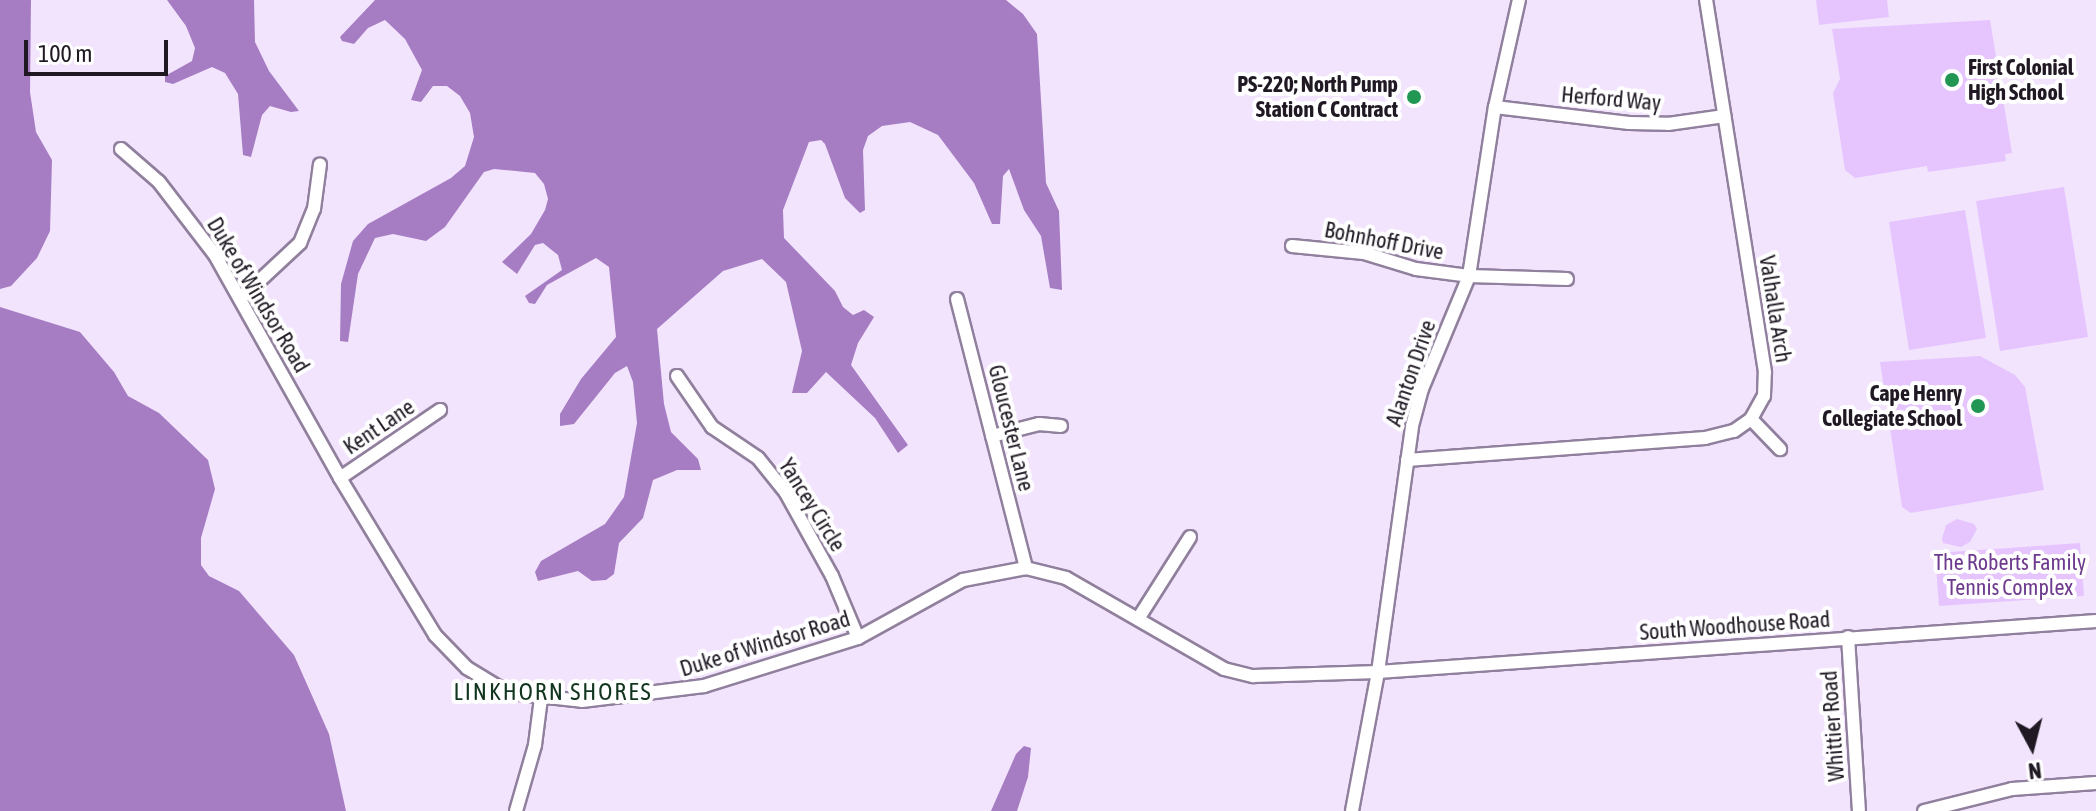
<!DOCTYPE html>
<style>
body{margin:0}
#map{position:relative;width:2096px;height:811px;overflow:hidden;background:#f3e4fe;font-family:"Asap Condensed",sans-serif}
div>[style]{position:absolute}
.green>*{inset:0;background:#e6c5ff}
.water>*{inset:0;background:#a67dc2}
.roads{filter:drop-shadow(2px 0 #91809d) drop-shadow(-2px 0 #91809d) drop-shadow(0 2px #91809d) drop-shadow(0 -2px #91809d)}
.minor>*{height:12px;margin:-6px;padding:0 6px;transform-origin:6px;border-radius:6px;background:#fff}
.dots>*{width:22px;height:22px;translate:-50% -50%;box-sizing:border-box;border:4px solid #fff;border-radius:50%}
span{translate:-50% -50%;white-space:nowrap;text-align:center;line-height:1.15;-webkit-text-stroke:8px #fff;paint-order:stroke}
.poi-label{font-size:22px;color:#201924;font-weight:700}
.left{translate:0 -50%;text-align:left}
.right{translate:-100% -50%;text-align:right}
.street-label{font-size:22px;color:#201924}
.park-label{font-size:22px;color:#6e3b8e}
.neighbourhood-label{font-size:24px;color:#10341d;letter-spacing:2px}
.north{position:absolute;left:1992px;top:707px;width:80px;height:80px;-webkit-text-stroke:6px #fff;paint-order:stroke;rotate:173deg;font-size:22px;font-weight:700;line-height:32px;text-align:center;color:#201924}
.north::after{content:'';display:block;margin:auto;width:28px;height:36px;background:#201924;clip-path:polygon(50% 0,100% 100%,50% 72%,0 100%)}
.scale{position:absolute;left:24px;top:40px;width:144px;height:36px;box-sizing:border-box;border:4px solid #201924;border-top:0;padding-left:10px;font-size:24px;line-height:28px;white-space:nowrap;color:#201924;-webkit-text-stroke:6px #fff;paint-order:stroke}
</style>
<div id="map">
<div class="green">
<div style="clip-path:polygon(1816px 0,1887px 0,1889px 17px,1819px 25px)"></div>
<div style="clip-path:polygon(1990px 20px,2012px 153px,2005px 154px,2006px 161px,1928px 172px,1927px 166px,1855px 178px,1845px 170px,1833px 93px,1840px 79px,1832px 29px)"></div>
<div style="clip-path:polygon(2064px 187px,2088px 337px,2000px 351px,1976px 201px)"></div>
<div style="clip-path:polygon(1965px 210px,1986px 338px,1909px 350px,1889px 222px)"></div>
<div style="clip-path:polygon(1980px 356px,2015px 375px,2025px 387px,2044px 490px,1911px 513px,1902px 507px,1880px 362px)"></div>
<div style="clip-path:polygon(1957px 519px,1974px 524px,1977px 529px,1970px 542px,1961px 547px,1943px 543px,1942px 539px,1946px 525px)"></div>
<div style="clip-path:polygon(2080px 543px,2084px 596px,1939px 606px,1935px 553px)"></div>
</div>
<div class="water">
<div style="clip-path:polygon(0 0,31px 0,30px 92px,36px 132px,52px 160px,50px 231px,37px 258px,11px 286px,0 289px)"></div>
<div style="clip-path:polygon(167px 0,254px 0,255px 42px,269px 71px,299px 111px,291px 112px,270px 106px,262px 115px,251px 157px,243px 155px,238px 94px,225px 73px,212px 67px,173px 84px,165px 82px,165px 76px,192px 61px,195px 48px,186px 26px)"></div>
<div style="clip-path:polygon(375px 0,1006px 0,1023px 14px,1037px 34px,1046px 183px,1059px 211px,1062px 290px,1050px 288px,1041px 236px,1024px 210px,1009px 169px,1003px 176px,1000px 224px,992px 224px,974px 183px,938px 135px,910px 122px,882px 126px,868px 136px,863px 150px,865px 210px,860px 213px,845px 198px,825px 144px,821px 140px,809px 142px,783px 210px,784px 238px,835px 291px,843px 307px,853px 315px,864px 310px,874px 317px,858px 343px,851px 365px,908px 445px,898px 453px,875px 418px,826px 372px,807px 393px,792px 393px,802px 351px,786px 282px,762px 259px,723px 271px,657px 329px,664px 404px,671px 432px,698px 459px,701px 470px,677px 470px,653px 480px,643px 518px,619px 543px,614px 574px,606px 580px,592px 581px,578px 571px,538px 581px,535px 572px,541px 561px,605px 524px,624px 497px,637px 423px,633px 382px,627px 366px,615px 373px,574px 424px,560px 426px,560px 414px,581px 379px,616px 337px,609px 267px,596px 258px,547px 285px,535px 304px,529px 303px,525px 296px,562px 270px,558px 255px,543px 243px,535px 245px,517px 274px,502px 262px,531px 234px,545px 210px,548px 199px,544px 184px,535px 173px,494px 169px,484px 172px,445px 227px,426px 241px,393px 234px,375px 238px,358px 274px,348px 342px,340px 341px,341px 284px,353px 241px,368px 224px,451px 178px,465px 166px,474px 137px,470px 113px,460px 96px,447px 86px,433px 86px,421px 102px,411px 100px,422px 70px,405px 39px,385px 20px,368px 28px,354px 44px,342px 41px,340px 37px)"></div>
<div style="clip-path:polygon(0 307px,80px 332px,114px 372px,128px 396px,159px 413px,208px 460px,215px 489px,201px 538px,201px 565px,209px 576px,239px 591px,294px 655px,329px 734px,346px 811px,0 811px)"></div>
<div style="clip-path:polygon(1024px 746px,1031px 748px,1028px 777px,1017px 811px,991px 811px,1016px 754px)"></div>
</div>
<div class="roads">
<div class="minor">
<div style="left:1495px;top:107px;width:135px;rotate:6.8deg"></div>
<div style="left:1629px;top:123px;width:39px;rotate:1deg"></div>
<div style="left:1668px;top:124px;width:57px;rotate:-8.1deg"></div>
<div style="left:121px;top:149px;width:50px;rotate:41deg"></div>
<div style="left:159px;top:182px;width:92px;rotate:52.5deg"></div>
<div style="left:215px;top:255px;width:256px;rotate:60.7deg"></div>
<div style="left:340px;top:478px;width:184px;rotate:58.8deg"></div>
<div style="left:435px;top:635px;width:46px;rotate:45.9deg"></div>
<div style="left:467px;top:668px;width:37px;rotate:31deg"></div>
<div style="left:499px;top:687px;width:22px;rotate:18deg"></div>
<div style="left:520px;top:694px;width:62px;rotate:6.4deg"></div>
<div style="left:582px;top:701px;width:123px;rotate:-7deg"></div>
<div style="left:704px;top:686px;width:161px;rotate:-17.3deg"></div>
<div style="left:858px;top:638px;width:120px;rotate:-28.9deg"></div>
<div style="left:963px;top:580px;width:64px;rotate:-10.8deg"></div>
<div style="left:1026px;top:568px;width:41px;rotate:14deg"></div>
<div style="left:1066px;top:578px;width:182px;rotate:29.9deg"></div>
<div style="left:1224px;top:669px;width:30px;rotate:14deg"></div>
<div style="left:1253px;top:676px;width:125px;rotate:-1.8deg"></div>
<div style="left:1378px;top:672px;width:720px;rotate:-4.06deg"></div>
<div style="left:1292px;top:246px;width:72px;rotate:5.6deg"></div>
<div style="left:1364px;top:253px;width:54px;rotate:17.1deg"></div>
<div style="left:1416px;top:269px;width:53px;rotate:7.5deg"></div>
<div style="left:1469px;top:276px;width:98px;rotate:1.8deg"></div>
<div style="left:241px;top:298px;width:81px;rotate:-43deg"></div>
<div style="left:300px;top:243px;width:37px;rotate:-68deg"></div>
<div style="left:314px;top:209px;width:45px;rotate:-82.4deg"></div>
<div style="left:957px;top:299px;width:278px;rotate:75.6deg"></div>
<div style="left:677px;top:376px;width:62px;rotate:55.5deg"></div>
<div style="left:712px;top:427px;width:55px;rotate:34deg"></div>
<div style="left:758px;top:458px;width:45px;rotate:51.3deg"></div>
<div style="left:786px;top:493px;width:95px;rotate:61deg"></div>
<div style="left:832px;top:576px;width:67px;rotate:67.2deg"></div>
<div style="left:1751px;top:419px;width:42px;rotate:46deg"></div>
<div style="left:992px;top:436px;width:49px;rotate:-14.3deg"></div>
<div style="left:1039px;top:424px;width:22px;rotate:5deg"></div>
<div style="left:1407px;top:460px;width:299px;rotate:-4.2deg"></div>
<div style="left:1705px;top:438px;width:30px;rotate:-14deg"></div>
<div style="left:1734px;top:431px;width:21px;rotate:-35deg"></div>
<div style="left:1751px;top:419px;width:26px;rotate:-61deg"></div>
<div style="left:1764px;top:396px;width:24px;rotate:-88deg"></div>
<div style="left:1765px;top:372px;width:377px;rotate:-99deg"></div>
<div style="left:340px;top:478px;width:121px;rotate:-34.2deg"></div>
<div style="left:1138px;top:619px;width:97px;rotate:-57.6deg"></div>
<div style="left:1848px;top:637px;width:174px;rotate:86.4deg"></div>
<div style="left:516px;top:811px;width:69px;rotate:-73.9deg"></div>
<div style="left:535px;top:745px;width:47px;rotate:-82.7deg"></div>
<div style="left:1352px;top:811px;width:141px;rotate:-79.4deg"></div>
<div style="left:1378px;top:672px;width:248px;rotate:-82.1deg"></div>
<div style="left:1412px;top:426px;width:38px;rotate:-75deg"></div>
<div style="left:1422px;top:389px;width:122px;rotate:-67.4deg"></div>
<div style="left:1469px;top:276px;width:171px;rotate:-81.3deg"></div>
<div style="left:1495px;top:107px;width:110px;rotate:-77.4deg"></div>
<div style="left:1924px;top:811px;width:91px;rotate:-14deg"></div>
<div style="left:2012px;top:789px;width:84px;rotate:-4.1deg"></div>
</div>
</div>
<div class="dots">
<div style="left:1952px;top:80px;background:#219753"></div>
<div style="left:1414px;top:97px;background:#219753"></div>
<div style="left:1978px;top:406px;background:#219753"></div>
</div>
<div class="poi-label">
<span class="left" style="left:1968px;top:80px">First Colonial<br>High School</span>
<span class="right" style="left:1398px;top:97px">PS-220; North Pump<br>Station C Contract</span>
<span class="right" style="left:1962px;top:406px">Cape Henry<br>Collegiate School</span>
</div>
<div class="street-label">
<span style="left:1611px;top:99px;rotate:5deg">Herford Way</span>
<span style="left:1384px;top:241px;rotate:11deg">Bohnhoff Drive</span>
<span style="left:258px;top:295px;rotate:59deg">Duke of Windsor Road</span>
<span style="left:1775px;top:309px;rotate:81deg">Valhalla Arch</span>
<span style="left:1411px;top:373px;rotate:-71deg">Alanton Drive</span>
<span style="left:379px;top:427px;rotate:-34deg">Kent Lane</span>
<span style="left:1011px;top:428px;rotate:76deg">Gloucester Lane</span>
<span style="left:812px;top:505px;rotate:58deg">Yancey Circle</span>
<span style="left:1735px;top:626px;rotate:-4deg">South Woodhouse Road</span>
<span style="left:765px;top:644px;rotate:-17deg">Duke of Windsor Road</span>
<span style="left:1833px;top:726px;rotate:-94deg">Whittier Road</span>
</div>
<div class="park-label">
<span style="left:2010px;top:575px">The Roberts Family<br>Tennis Complex</span>
</div>
<div class="neighbourhood-label">
<span style="left:553px;top:692px">LINKHORN SHORES</span>
</div>
<div class="north">N</div>
<div class="scale">100 m</div>
</div>
